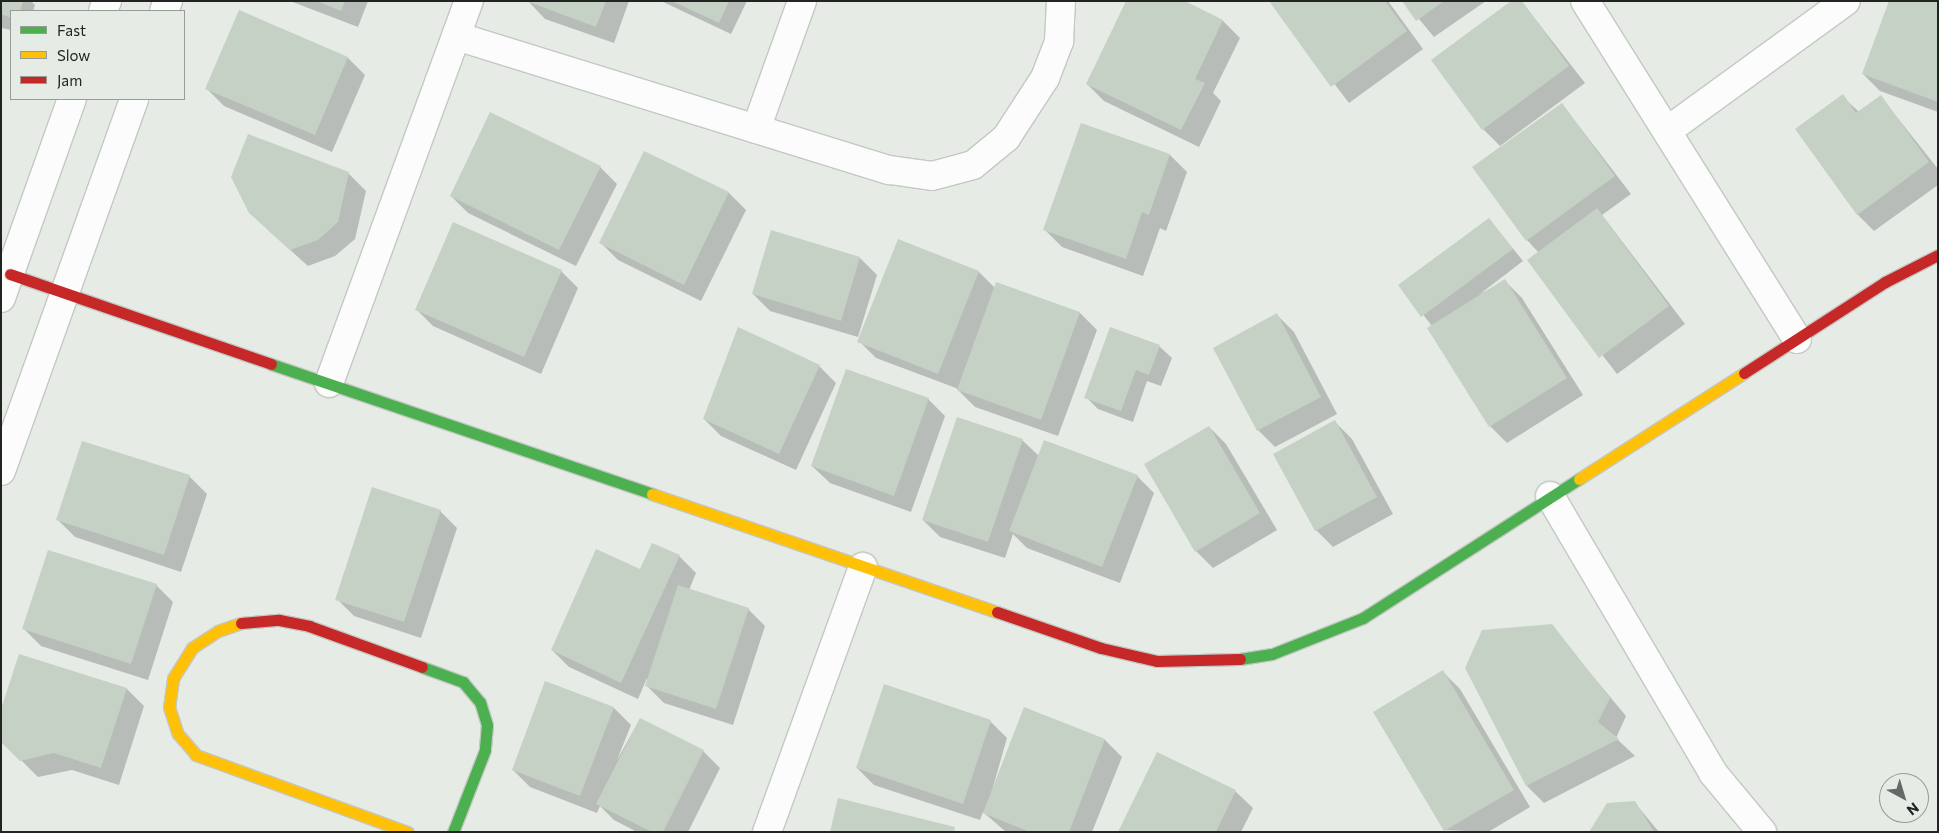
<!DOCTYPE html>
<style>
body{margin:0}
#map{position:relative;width:1939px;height:833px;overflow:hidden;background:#e6ebe6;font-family:Commissioner,sans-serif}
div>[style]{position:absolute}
.shadow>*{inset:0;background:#0003}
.building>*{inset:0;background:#c4d1c4}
.roads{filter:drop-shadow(1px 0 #c4c8c4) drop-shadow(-1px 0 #c4c8c4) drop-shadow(0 1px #c4c8c4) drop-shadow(0 -1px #c4c8c4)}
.street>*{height:28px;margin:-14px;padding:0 14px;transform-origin:14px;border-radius:14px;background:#fbfcfb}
.fast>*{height:11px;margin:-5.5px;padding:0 5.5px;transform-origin:5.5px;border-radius:5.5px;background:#4caf50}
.slow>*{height:11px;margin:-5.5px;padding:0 5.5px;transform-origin:5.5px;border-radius:5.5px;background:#ffc107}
.jam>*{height:11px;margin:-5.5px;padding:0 5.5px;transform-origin:5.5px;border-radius:5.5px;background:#c62828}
span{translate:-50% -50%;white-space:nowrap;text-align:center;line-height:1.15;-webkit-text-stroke:5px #e5ece5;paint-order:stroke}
.frame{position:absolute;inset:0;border:2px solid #212421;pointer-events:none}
.legend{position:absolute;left:10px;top:10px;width:175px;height:90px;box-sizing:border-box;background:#e5ece5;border:1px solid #979c97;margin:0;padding:6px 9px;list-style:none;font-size:15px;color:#212421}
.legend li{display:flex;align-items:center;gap:10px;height:25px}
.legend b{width:25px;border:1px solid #979c97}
.north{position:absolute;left:1879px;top:773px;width:50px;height:50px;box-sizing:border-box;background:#e5ece5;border:1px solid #979c97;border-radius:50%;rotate:141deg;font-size:14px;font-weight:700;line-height:20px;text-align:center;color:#212421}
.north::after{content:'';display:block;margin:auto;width:18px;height:22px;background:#666a66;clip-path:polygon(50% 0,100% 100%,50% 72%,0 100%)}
</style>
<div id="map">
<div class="shadow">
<div style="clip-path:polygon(1px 1px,31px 1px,35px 5px,33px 11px,11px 11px,11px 30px,1px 28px)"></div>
<div style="clip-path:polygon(290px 1px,368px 1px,358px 27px)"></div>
<div style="clip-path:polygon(528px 1px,629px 1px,614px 43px,545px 19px)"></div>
<div style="clip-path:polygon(661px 1px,747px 1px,731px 34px)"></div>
<div style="clip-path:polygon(1182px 1px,1223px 21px,1240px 38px,1213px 93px,1221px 101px,1199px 147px,1104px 101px,1087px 84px)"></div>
<div style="clip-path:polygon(1271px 1px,1388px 1px,1423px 49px,1349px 103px)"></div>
<div style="clip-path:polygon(1404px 1px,1486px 1px,1434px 37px)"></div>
<div style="clip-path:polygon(1521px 1px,1585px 83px,1500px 146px,1483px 129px)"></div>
<div style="clip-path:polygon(1938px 1px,1938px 112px,1880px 91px,1863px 74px)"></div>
<div style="clip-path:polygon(348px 58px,365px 75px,332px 152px,224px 106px,207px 89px)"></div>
<div style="clip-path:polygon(1842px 96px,1859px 112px,1881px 97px,1938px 169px,1938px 185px,1874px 231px,1857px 214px)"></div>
<div style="clip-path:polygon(1562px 104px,1631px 194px,1602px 215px,1685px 324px,1617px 374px,1529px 260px,1539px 253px,1527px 240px)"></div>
<div style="clip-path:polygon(1081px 125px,1170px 155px,1187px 172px,1166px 231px,1160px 228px,1143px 276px,1062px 247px,1045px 230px)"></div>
<div style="clip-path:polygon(645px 153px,729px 193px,746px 210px,701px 301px,618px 260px,601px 243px)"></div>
<div style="clip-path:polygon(600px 167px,617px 184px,576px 266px,468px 213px,451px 196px)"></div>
<div style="clip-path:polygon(348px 173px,366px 191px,355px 239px,335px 256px,308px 266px,268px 230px)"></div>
<div style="clip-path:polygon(1489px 219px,1523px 261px,1480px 294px,1505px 281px,1522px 298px,1583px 395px,1507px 443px,1490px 426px,1432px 326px,1400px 285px)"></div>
<div style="clip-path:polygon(454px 224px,561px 271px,578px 288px,541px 374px,433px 326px,416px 309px)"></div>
<div style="clip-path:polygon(899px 241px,979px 272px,995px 288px,1080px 313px,1097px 330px,1058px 436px,975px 407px,956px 388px,876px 358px,859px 341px)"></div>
<div style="clip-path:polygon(860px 258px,877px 275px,858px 337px,770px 311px,753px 294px)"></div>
<div style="clip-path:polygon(1277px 315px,1294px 332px,1337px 414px,1275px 447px,1258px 430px)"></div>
<div style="clip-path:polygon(1111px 329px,1160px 347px,1172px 358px,1161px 386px,1147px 381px,1133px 422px,1098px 409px,1086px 397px)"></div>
<div style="clip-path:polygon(819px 366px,836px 383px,796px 470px,721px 436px,704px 419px)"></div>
<div style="clip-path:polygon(928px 399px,945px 416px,911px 512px,830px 483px,812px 466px)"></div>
<div style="clip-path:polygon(1335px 422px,1352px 439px,1393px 514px,1333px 547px,1316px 530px)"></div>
<div style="clip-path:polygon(1209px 427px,1226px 444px,1277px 530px,1213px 568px,1196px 551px)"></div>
<div style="clip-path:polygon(1022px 440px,1039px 456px,1137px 476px,1154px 493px,1120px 583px,1027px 548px,1013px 534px,1005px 558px,940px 537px,923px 520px)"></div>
<div style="clip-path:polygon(83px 443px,190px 477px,207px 494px,181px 572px,75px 537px,58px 520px)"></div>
<div style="clip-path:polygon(440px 511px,457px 528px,421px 638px,354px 616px,337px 599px)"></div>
<div style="clip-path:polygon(679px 556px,696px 573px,689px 590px,748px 609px,765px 626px,733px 725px,664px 703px,647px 686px,647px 678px,638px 699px,569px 667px,552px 650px)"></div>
<div style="clip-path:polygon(156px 585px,173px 602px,148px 680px,41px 646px,24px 629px)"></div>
<div style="clip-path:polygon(1551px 626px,1626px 716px,1616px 738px,1635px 756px,1544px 803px,1527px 786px)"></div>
<div style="clip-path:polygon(20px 655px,127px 689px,144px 706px,119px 785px,72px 770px,38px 777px,21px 760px)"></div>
<div style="clip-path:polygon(1443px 672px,1460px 689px,1530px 807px,1488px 832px,1445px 830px)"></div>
<div style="clip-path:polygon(614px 708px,631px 725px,617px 760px,640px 719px,703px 751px,720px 768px,688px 832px,637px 832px,614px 820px,600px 806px,597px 813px,530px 787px,513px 770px)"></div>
<div style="clip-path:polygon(1025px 709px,1105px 740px,1122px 757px,1092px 832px,1006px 832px,983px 812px,980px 820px,874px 785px,857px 768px,990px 721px,1007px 738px,989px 801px)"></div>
<div style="clip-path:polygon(1158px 754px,1235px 791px,1253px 808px,1241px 832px,1119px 832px)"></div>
<div style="clip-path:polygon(1635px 803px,1659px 832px,1590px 832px)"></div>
</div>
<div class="building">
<div style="clip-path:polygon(1px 1px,23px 1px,20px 11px,11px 11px,11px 18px,1px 14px)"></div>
<div style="clip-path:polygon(317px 1px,345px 1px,341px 11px)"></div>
<div style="clip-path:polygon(526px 1px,606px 1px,596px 27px)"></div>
<div style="clip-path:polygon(672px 1px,729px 1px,719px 23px)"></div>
<div style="clip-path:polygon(1126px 1px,1185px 1px,1223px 20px,1195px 79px,1205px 83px,1181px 130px,1086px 84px)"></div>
<div style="clip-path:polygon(1269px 1px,1385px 1px,1407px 31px,1331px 87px)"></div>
<div style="clip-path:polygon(1402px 1px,1444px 1px,1416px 21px)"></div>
<div style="clip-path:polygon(1511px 1px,1522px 1px,1569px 66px,1482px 130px,1431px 60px)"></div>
<div style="clip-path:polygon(1889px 1px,1938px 1px,1938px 102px,1862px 74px)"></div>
<div style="clip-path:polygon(239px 10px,348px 57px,315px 135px,205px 89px)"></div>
<div style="clip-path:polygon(1843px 94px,1856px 113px,1881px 95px,1929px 162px,1857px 215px,1795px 129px)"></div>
<div style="clip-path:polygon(1562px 103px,1615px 176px,1526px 241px,1472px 167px)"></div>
<div style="clip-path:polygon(490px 112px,601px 166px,559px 250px,450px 196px)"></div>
<div style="clip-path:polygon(1081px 123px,1170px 154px,1149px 215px,1142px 212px,1126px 259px,1043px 230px)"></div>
<div style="clip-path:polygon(248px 134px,349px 172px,338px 222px,318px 240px,290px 250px,249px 213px,231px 177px)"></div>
<div style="clip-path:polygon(644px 151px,729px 192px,684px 285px,599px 243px)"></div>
<div style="clip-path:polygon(1597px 208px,1669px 306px,1599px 358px,1527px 260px)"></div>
<div style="clip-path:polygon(1489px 218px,1513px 249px,1421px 317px,1398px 285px)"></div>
<div style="clip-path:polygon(453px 222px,562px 270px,524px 357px,415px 310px)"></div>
<div style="clip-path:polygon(771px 230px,860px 257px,841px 321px,752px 294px)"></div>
<div style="clip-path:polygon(898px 239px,979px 271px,938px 374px,857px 342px)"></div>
<div style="clip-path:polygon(1505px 279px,1567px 378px,1489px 427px,1427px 328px)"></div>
<div style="clip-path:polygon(996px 282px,1080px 312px,1041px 420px,957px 390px)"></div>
<div style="clip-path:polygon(1277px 313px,1321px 397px,1257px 431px,1213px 348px)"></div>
<div style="clip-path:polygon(738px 327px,820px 365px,779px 454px,703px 419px)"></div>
<div style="clip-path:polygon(1110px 327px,1160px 345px,1149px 375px,1136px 370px,1121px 411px,1084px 398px)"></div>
<div style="clip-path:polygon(846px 369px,929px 398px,894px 496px,811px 466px)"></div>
<div style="clip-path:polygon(957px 417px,1023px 439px,988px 542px,922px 520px)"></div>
<div style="clip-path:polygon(1335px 420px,1377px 497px,1315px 531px,1273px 454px)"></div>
<div style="clip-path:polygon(1209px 426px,1260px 513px,1195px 552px,1144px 464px)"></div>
<div style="clip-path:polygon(1044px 440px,1138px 475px,1102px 567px,1009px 531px)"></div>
<div style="clip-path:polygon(82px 441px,190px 475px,164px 555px,56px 520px)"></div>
<div style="clip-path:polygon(372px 487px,441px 510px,404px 622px,335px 600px)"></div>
<div style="clip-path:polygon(652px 543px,680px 555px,621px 683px,551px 650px,596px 549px,640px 569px)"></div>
<div style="clip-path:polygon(48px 550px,157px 584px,131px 664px,22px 629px)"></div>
<div style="clip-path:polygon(678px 585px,749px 608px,716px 709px,645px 686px)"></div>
<div style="clip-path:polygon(1552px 624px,1610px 698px,1598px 722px,1619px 739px,1526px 786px,1465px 668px,1482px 630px)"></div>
<div style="clip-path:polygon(19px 654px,127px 688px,101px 768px,54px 753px,20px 761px,1px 742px,1px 709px)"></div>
<div style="clip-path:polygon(1443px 670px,1514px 790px,1444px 831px,1373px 712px)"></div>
<div style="clip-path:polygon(545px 681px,614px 707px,580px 796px,512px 770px)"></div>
<div style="clip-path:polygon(884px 684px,991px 720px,963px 804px,856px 768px)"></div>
<div style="clip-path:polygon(1024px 707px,1105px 739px,1069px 832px,1030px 832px,983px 813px)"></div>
<div style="clip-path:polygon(640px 718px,704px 750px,663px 832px,652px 832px,596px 804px)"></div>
<div style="clip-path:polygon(1157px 752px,1236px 790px,1216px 832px,1118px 832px)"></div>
<div style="clip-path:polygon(838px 798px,955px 827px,954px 832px,830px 832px)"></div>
<div style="clip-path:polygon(1635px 801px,1654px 832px,1589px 832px,1607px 803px)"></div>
</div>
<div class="roads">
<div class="street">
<div style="left:1585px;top:1px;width:399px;rotate:57.9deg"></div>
<div style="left:103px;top:11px;width:11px;rotate:-68deg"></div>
<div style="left:164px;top:11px;width:11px;rotate:-68deg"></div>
<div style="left:456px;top:36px;width:454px;rotate:17.2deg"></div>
<div style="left:890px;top:170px;width:42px;rotate:8.1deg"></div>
<div style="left:932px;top:176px;width:42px;rotate:-15deg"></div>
<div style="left:973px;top:165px;width:43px;rotate:-39.3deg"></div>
<div style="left:1006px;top:138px;width:72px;rotate:-57deg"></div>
<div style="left:1045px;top:78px;width:40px;rotate:-69deg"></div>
<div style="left:1059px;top:41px;width:40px;rotate:-87.1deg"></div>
<div style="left:756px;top:129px;width:136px;rotate:-70.2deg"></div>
<div style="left:1667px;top:131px;width:221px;rotate:-36deg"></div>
<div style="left:1px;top:298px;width:211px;rotate:-70.4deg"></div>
<div style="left:329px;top:383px;width:407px;rotate:-69.9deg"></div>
<div style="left:1px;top:471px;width:395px;rotate:-70.3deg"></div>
<div style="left:1550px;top:496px;width:321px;rotate:59.5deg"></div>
<div style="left:1713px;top:773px;width:77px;rotate:50.3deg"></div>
<div style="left:767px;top:832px;width:282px;rotate:-70.1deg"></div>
</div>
<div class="fast">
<div style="left:271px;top:364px;width:403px;rotate:18.8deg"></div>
<div style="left:1240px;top:659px;width:32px;rotate:-9deg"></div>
<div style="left:1272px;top:654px;width:98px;rotate:-21.6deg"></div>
<div style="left:1363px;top:618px;width:257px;rotate:-32.8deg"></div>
<div style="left:422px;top:667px;width:44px;rotate:20.1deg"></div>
<div style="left:463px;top:682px;width:26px;rotate:50deg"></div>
<div style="left:480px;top:702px;width:24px;rotate:73deg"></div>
<div style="left:487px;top:725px;width:25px;rotate:95deg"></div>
<div style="left:485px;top:750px;width:88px;rotate:111.3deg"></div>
</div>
<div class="slow">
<div style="left:1579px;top:479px;width:196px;rotate:-32.7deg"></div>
<div style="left:652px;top:494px;width:365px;rotate:18.9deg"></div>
<div style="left:241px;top:623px;width:24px;rotate:161deg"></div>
<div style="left:218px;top:631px;width:31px;rotate:147deg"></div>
<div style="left:192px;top:648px;width:36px;rotate:122deg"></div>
<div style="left:173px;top:679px;width:28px;rotate:98deg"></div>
<div style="left:169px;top:707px;width:28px;rotate:72deg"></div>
<div style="left:178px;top:734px;width:28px;rotate:49deg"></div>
<div style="left:196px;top:755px;width:225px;rotate:20deg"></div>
</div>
<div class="jam">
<div style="left:10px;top:274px;width:276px;rotate:19deg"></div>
<div style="left:1744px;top:373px;width:168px;rotate:-32.8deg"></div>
<div style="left:1885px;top:282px;width:59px;rotate:-27deg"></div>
<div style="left:997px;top:612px;width:110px;rotate:19.1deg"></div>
<div style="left:1101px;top:648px;width:57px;rotate:13.1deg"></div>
<div style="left:1157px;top:661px;width:83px;rotate:-1.4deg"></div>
<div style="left:241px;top:623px;width:38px;rotate:-5deg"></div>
<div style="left:279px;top:620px;width:31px;rotate:11deg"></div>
<div style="left:309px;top:626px;width:120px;rotate:19.9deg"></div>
</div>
</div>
<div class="frame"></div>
<ul class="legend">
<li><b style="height:6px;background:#4caf50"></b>Fast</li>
<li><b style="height:6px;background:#ffc107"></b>Slow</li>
<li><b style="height:6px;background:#c62828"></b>Jam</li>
</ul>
<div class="north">N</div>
</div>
